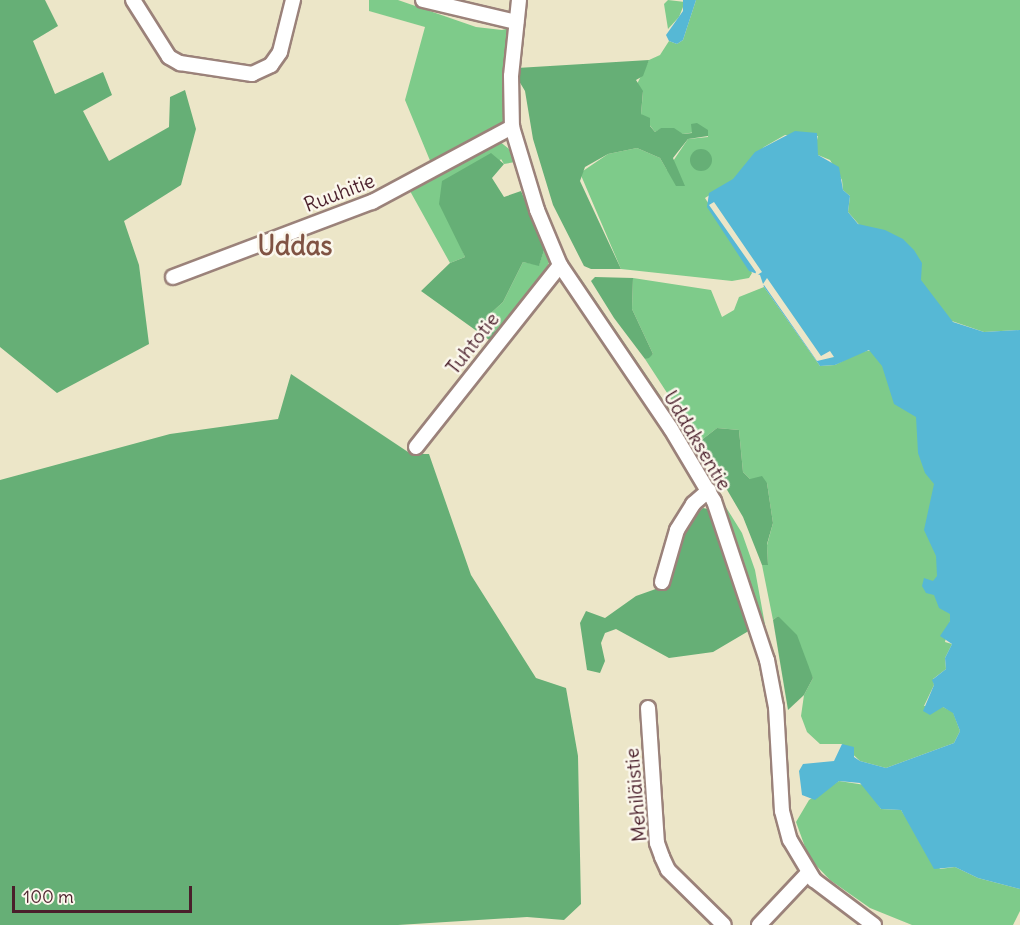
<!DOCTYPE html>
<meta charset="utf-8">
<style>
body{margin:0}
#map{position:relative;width:1020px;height:925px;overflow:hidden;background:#ece6c8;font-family:Delius,sans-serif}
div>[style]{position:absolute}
.green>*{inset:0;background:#7ecb8a}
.forest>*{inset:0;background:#66af76}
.round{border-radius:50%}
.water>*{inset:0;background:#56b8d5}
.pier>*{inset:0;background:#ece6c8}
.roads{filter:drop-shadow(2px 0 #9b827a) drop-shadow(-2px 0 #9b827a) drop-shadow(0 2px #9b827a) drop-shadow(0 -2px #9b827a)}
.minor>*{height:14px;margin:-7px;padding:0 7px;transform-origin:7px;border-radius:7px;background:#fff}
span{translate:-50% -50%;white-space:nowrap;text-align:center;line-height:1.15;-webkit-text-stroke:5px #fbf7ec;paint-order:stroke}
.street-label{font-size:20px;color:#4a1f2b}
.district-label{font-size:26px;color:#805343;font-weight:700}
.scale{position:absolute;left:12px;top:886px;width:180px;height:27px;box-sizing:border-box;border:3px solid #4a1f2b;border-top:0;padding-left:8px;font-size:18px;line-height:21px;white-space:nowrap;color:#4a1f2b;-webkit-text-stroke:4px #fbf7ec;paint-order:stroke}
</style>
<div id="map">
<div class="green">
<div style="clip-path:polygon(369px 0,398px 0,476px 27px,502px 30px,510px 28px,503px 123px,431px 163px,405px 100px,425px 27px,369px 11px)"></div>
<div style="clip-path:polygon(668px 0,685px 2px,679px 17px,668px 29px,664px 4px)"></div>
<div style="clip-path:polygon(696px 0,1020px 0,1020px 330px,984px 332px,940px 317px,848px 212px,850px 196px,843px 190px,842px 180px,830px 160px,818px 155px,815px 148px,818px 136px,785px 135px,764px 147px,733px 180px,705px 198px,752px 273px,749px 278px,732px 281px,621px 269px,580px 173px,608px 154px,637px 148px,660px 158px,667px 170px,688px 139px,708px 137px,708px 130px,683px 134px,662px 128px,655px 132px,641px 114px,643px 92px,636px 86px,649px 60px,660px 55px,669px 41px,677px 44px,683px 40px)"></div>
<div style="clip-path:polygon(499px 141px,513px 152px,515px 162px,504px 164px,501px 159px,454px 230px,465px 257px,450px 263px,410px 191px)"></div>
<div style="clip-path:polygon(545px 247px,551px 257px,545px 273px,497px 332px,490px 325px,491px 313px,503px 302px,523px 262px,539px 265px)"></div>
<div style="clip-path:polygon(579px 276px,670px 410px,719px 493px,716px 495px,575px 279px)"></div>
<div style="clip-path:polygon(633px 278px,711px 290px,722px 317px,734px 310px,739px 297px,764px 287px,820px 366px,835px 365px,860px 352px,881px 349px,952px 463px,950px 621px,945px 642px,952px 644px,945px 658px,946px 669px,933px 679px,934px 685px,924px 706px,943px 707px,953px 712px,960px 731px,954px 743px,886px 768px,860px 761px,842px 744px,820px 744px,807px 732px,801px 716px,804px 695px,813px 678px,778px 616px,773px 620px,762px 565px,768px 564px,767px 545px,773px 523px,767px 483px,750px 479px,743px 472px,739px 430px,717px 428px,699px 442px,645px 359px,653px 354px,632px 309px)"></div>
<div style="clip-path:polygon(724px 504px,742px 533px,755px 570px,772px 663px,742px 561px,720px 506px)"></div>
<div style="clip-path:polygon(839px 781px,865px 785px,881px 809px,901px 810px,940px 869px,955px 867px,978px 878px,1020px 889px,1020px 911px,1013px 925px,912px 925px,870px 908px,830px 880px,809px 858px,796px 822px,809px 800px)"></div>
</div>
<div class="forest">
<div style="clip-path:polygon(0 0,45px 0,58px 26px,33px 41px,55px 94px,103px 72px,112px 95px,83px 111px,109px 161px,169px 127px,170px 97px,185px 90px,196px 129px,181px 185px,124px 221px,139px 265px,149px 344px,57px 393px,0 347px)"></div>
<div style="clip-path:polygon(649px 60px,643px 76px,636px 80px,643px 91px,641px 114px,650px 118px,650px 126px,655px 132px,661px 128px,674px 128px,683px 134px,692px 133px,691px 124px,697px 123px,708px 130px,708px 136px,688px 139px,673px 158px,685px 186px,676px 186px,660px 158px,637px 148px,608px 154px,585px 167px,580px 181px,621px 269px,591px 269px,584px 266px,553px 205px,533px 139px,525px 91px,516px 76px,517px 68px)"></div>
<div class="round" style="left:690px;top:149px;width:22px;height:22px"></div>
<div style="clip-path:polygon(491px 153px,504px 164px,492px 178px,504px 197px,521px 191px,545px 247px,539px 266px,523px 262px,503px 302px,491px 313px,490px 325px,497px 332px,492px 342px,421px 291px,450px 263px,465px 257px,439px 204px,442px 181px)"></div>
<div style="clip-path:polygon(595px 277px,633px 278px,632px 309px,653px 354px,649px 358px,645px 359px,614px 318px,591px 281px)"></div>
<div style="clip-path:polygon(291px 374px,411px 454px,429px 454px,471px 575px,536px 678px,566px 688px,578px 756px,581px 904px,564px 920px,527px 917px,398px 925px,0 925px,0 480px,170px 434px,278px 419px)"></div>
<div style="clip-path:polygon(717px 428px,739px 430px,743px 472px,750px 479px,762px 476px,767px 483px,773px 523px,767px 544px,768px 565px,762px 565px,743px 517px,699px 442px)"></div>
<div style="clip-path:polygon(703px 508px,708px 509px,752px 629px,713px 652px,669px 658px,616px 629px,605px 633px,601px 643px,605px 661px,600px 673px,587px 670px,580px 623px,586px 611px,605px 618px,636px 596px,667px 585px,683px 526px)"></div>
<div style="clip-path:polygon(778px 616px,797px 635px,813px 678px,804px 695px,788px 710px,773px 620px)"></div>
</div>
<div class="water">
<div style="clip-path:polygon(683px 0,696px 0,683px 40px,677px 44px,669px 41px,666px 35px,683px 11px)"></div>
<div style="clip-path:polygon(795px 131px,817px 133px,818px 155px,839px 167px,843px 190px,850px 196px,848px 212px,858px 224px,885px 230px,903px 239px,914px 250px,922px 263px,921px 280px,953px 322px,984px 332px,1020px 330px,1020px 889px,978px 878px,955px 867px,934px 869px,901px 810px,881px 809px,860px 783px,839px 781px,815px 800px,802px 795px,799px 771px,803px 764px,834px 761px,842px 744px,854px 747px,854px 757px,860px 761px,886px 768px,954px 743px,960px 731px,953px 713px,943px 707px,930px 715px,923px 711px,934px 685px,932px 680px,946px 669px,945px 658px,952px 644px,940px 636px,950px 621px,950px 614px,939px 608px,934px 595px,926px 593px,922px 586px,924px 578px,933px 581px,937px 576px,936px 556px,924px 530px,934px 484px,925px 473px,918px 453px,916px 417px,894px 404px,882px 366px,869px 350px,835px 365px,820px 366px,764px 287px,760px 275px,749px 271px,707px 207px,709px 193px,733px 179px,755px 152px)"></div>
</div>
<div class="pier">
<div style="clip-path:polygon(714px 202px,762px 272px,754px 277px,756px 272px,709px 205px)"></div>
<div style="clip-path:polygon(767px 278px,821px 356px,830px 351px,834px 357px,817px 361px,764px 285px,761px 287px)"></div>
</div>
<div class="roads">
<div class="minor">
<div style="left:133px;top:0;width:67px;rotate:57.7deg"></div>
<div style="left:169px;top:57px;width:13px;rotate:29deg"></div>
<div style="left:180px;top:63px;width:73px;rotate:8.7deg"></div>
<div style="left:252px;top:74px;width:21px;rotate:-25deg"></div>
<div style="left:271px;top:65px;width:16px;rotate:-55deg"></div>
<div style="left:280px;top:52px;width:54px;rotate:-76deg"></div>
<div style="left:423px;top:0;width:96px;rotate:13.3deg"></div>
<div style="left:519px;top:0;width:76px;rotate:96deg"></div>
<div style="left:511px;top:76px;width:51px;rotate:88.9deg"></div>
<div style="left:512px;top:127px;width:87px;rotate:73.2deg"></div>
<div style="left:537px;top:210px;width:60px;rotate:67.3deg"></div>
<div style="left:560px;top:265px;width:198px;rotate:55.9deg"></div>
<div style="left:671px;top:429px;width:84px;rotate:59.2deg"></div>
<div style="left:714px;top:501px;width:168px;rotate:71.6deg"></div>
<div style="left:767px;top:660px;width:48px;rotate:79.2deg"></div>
<div style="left:776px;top:707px;width:104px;rotate:86.7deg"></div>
<div style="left:782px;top:811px;width:30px;rotate:75deg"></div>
<div style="left:790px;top:840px;width:47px;rotate:59deg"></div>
<div style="left:814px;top:880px;width:75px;rotate:36.9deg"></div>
<div style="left:173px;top:277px;width:213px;rotate:-20.7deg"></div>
<div style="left:372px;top:202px;width:159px;rotate:-28.2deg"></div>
<div style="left:416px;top:447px;width:232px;rotate:-51.6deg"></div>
<div style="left:662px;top:582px;width:54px;rotate:-73.9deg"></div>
<div style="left:677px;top:530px;width:31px;rotate:-58deg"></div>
<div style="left:693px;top:504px;width:21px;rotate:-41deg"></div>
<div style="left:648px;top:708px;width:135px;rotate:86.2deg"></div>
<div style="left:657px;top:843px;width:15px;rotate:70deg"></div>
<div style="left:662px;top:857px;width:14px;rotate:65deg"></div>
<div style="left:668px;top:870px;width:78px;rotate:44.5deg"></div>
<div style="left:759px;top:925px;width:71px;rotate:-46.7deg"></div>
</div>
</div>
<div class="street-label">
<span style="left:339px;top:192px;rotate:-21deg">Ruuhitie</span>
<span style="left:472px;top:343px;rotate:-52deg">Tuhtotie</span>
<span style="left:698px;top:440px;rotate:59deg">Uddaksentie</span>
<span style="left:635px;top:795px;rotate:-95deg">Mehiläistie</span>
</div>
<div class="district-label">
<span style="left:295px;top:246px">Uddas</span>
</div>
<div class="scale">100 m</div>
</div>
